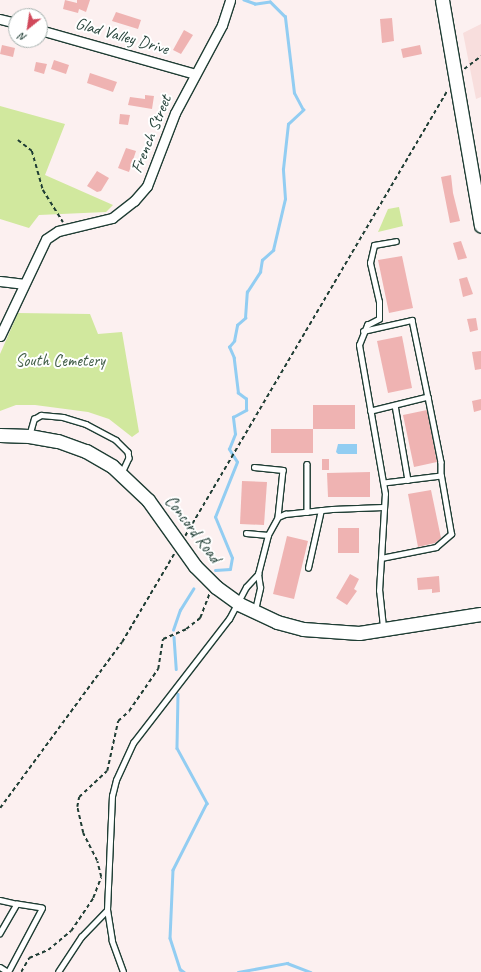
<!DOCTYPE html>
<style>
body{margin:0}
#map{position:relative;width:481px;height:972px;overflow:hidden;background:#fcf0f0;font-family:Caveat,sans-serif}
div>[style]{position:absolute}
.built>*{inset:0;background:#f8dedd}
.green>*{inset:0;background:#d1e89e}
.water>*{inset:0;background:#92cdf2}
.stream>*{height:2.5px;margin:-1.25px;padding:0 1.25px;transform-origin:1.25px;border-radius:1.25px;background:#92cdf2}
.building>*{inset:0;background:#efb3b2}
.path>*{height:1.5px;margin-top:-0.75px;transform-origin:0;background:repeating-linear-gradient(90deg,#1f3d34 0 4px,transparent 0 7px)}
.roads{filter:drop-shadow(1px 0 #1f3d34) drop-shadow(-1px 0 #1f3d34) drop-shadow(0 1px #1f3d34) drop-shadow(0 -1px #1f3d34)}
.lane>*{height:4.5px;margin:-2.25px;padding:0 2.25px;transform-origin:2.25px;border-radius:2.25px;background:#fff}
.street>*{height:9px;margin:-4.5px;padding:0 4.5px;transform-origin:4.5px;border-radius:4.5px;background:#fff}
.secondary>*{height:13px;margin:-6.5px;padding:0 6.5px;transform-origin:6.5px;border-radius:6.5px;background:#fff}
span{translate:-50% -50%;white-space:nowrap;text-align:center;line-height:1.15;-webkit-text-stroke:4px #fff;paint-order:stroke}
.street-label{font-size:17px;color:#1f3d34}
.park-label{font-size:17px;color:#435f49}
.north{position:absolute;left:8px;top:8px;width:40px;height:40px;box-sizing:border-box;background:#fff;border:1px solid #a5b1ae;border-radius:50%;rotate:210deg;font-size:11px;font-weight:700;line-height:16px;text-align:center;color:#1f3d34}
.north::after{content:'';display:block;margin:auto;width:14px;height:18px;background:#d1495b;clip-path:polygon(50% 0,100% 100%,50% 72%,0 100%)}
</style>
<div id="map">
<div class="built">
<div style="clip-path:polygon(481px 24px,481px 97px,476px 99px,463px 33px)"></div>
</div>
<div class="green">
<div style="clip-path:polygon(0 106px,65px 124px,45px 175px,113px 205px,106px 212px,39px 215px,29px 228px,0 219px)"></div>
<div style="clip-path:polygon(399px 207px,403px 226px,378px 232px,388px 209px)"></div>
<div style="clip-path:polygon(18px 313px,90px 314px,98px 334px,122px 332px,139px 432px,132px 437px,109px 419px,88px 412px,35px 405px,16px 405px,0 411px,0 354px)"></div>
</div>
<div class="water">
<div style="clip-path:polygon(338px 444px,357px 444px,357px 454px,338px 454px,336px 452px)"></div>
</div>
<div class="stream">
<div style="left:215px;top:570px;width:15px;rotate:-4deg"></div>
<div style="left:230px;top:569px;width:11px;rotate:-80deg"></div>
<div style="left:232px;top:558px;width:44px;rotate:-112.5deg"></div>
<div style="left:215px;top:517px;width:59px;rotate:-68.2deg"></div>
<div style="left:237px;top:462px;width:15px;rotate:-122deg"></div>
<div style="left:229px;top:449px;width:16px;rotate:-68deg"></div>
<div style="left:235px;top:434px;width:17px;rotate:-97deg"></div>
<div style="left:233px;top:417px;width:15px;rotate:-28deg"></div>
<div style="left:246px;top:410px;width:11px;rotate:-90deg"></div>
<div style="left:246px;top:399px;width:10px;rotate:-143deg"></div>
<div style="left:238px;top:393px;width:35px;rotate:-97deg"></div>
<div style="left:234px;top:358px;width:12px;rotate:-114deg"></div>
<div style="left:229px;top:347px;width:8px;rotate:-50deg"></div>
<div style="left:234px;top:341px;width:16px;rotate:-79deg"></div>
<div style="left:237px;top:325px;width:11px;rotate:-41deg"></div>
<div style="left:245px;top:318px;width:26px;rotate:-86deg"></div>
<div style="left:247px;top:292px;width:24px;rotate:-57deg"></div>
<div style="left:260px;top:272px;width:12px;rotate:-81deg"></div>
<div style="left:262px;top:260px;width:15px;rotate:-42deg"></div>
<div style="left:273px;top:250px;width:52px;rotate:-76.8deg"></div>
<div style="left:285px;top:199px;width:30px;rotate:-94deg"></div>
<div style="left:283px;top:169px;width:45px;rotate:-83.7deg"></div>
<div style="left:288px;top:124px;width:21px;rotate:-43deg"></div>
<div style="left:303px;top:110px;width:19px;rotate:-118deg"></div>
<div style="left:294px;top:93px;width:77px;rotate:-96.8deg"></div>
<div style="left:285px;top:17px;width:21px;rotate:-135deg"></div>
<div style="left:270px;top:2px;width:15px;rotate:172deg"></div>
<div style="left:255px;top:4px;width:12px;rotate:-160deg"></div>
<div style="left:173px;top:630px;width:21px;rotate:-71deg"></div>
<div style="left:180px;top:610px;width:25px;rotate:-58deg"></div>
<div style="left:174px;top:637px;width:32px;rotate:86deg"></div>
<div style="left:178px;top:694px;width:54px;rotate:91.1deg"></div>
<div style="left:177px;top:748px;width:63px;rotate:61.4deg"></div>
<div style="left:207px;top:803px;width:75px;rotate:116.9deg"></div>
<div style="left:173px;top:870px;width:68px;rotate:92.5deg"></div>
<div style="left:170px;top:938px;width:33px;rotate:72deg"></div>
<div style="left:180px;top:969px;width:5px;rotate:37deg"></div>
<div style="left:238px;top:972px;width:50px;rotate:-10.4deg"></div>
<div style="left:287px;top:963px;width:25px;rotate:21deg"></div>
</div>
<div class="building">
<div style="clip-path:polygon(65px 0,77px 3px,77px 0,90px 0,86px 12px,79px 9px,78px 13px,63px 9px)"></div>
<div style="clip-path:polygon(116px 12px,141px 20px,138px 29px,112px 21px)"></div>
<div style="clip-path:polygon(392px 18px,394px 41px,382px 43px,380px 19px)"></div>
<div style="clip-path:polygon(184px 30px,193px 35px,181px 54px,173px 50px)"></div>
<div style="clip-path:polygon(2px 45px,15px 48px,13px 57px,0 54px)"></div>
<div style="clip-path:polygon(420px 45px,422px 54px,403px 58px,401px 49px)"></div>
<div style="clip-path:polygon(54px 60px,69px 65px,66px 74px,51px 69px)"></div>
<div style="clip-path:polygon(36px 62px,47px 64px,44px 74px,34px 71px)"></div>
<div style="clip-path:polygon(90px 73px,117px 82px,113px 92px,87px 83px)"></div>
<div style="clip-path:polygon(145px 95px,154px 96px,152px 109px,128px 105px,130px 97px,145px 99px)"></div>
<div style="clip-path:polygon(120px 114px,130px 115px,128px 125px,119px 124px)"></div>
<div style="clip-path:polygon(126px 148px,136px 151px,129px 172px,118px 168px)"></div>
<div style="clip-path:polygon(97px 171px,109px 178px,101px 191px,97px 192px,87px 186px)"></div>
<div style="clip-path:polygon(451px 175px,453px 193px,460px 221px,450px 223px,441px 177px)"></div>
<div style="clip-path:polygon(461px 241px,467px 258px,458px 260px,453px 243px)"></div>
<div style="clip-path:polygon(402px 256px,413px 308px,389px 313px,378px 260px)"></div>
<div style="clip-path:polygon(467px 277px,473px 294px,463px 297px,459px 279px)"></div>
<div style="clip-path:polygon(476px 318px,478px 330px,470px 332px,467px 319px)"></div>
<div style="clip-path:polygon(402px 336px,412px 388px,388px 393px,377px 341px)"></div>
<div style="clip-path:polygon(481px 351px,481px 369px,475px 370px,472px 352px)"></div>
<div style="clip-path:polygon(481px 399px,481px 410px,474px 412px,472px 401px)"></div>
<div style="clip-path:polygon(313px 405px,355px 405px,355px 429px,313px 429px)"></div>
<div style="clip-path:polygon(427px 410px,437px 462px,414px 467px,403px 415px)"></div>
<div style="clip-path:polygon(271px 429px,313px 429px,313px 453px,271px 453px)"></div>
<div style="clip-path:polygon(322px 459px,329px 459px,329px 470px,322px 470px)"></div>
<div style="clip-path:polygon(370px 472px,370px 497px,328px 497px,327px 473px)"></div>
<div style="clip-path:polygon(242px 481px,267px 482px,264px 525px,240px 524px)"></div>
<div style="clip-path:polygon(431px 490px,441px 538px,435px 543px,418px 547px,408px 494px)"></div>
<div style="clip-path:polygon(338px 528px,359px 528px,359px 553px,338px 553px)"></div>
<div style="clip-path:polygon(287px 536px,308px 541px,294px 599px,273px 594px)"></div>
<div style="clip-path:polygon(350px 574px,359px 579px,354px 589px,357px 591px,347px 605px,336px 598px)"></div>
<div style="clip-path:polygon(439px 576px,440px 592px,432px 593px,432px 589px,418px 590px,417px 578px)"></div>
</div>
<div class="path">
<div style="left:464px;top:69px;width:21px;rotate:-37deg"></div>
<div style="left:18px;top:140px;width:18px;rotate:38deg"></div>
<div style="left:32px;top:151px;width:41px;rotate:74.2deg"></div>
<div style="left:43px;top:190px;width:38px;rotate:58deg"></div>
<div style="left:185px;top:536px;width:516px;rotate:-59.51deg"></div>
<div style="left:0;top:808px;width:206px;rotate:-53.7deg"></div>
<div style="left:122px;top:642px;width:102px;rotate:-59.4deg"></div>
<div style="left:21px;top:972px;width:16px;rotate:-60deg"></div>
<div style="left:29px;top:958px;width:21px;rotate:-23deg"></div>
<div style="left:48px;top:950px;width:30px;rotate:-40deg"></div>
<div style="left:71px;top:931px;width:40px;rotate:-56deg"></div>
<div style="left:93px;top:898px;width:22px;rotate:-69deg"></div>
<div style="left:101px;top:877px;width:16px;rotate:-104deg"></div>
<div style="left:97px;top:861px;width:31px;rotate:-117deg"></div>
<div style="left:83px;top:833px;width:27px;rotate:-103deg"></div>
<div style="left:77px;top:807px;width:10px;rotate:-79deg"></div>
<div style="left:79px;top:797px;width:38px;rotate:-43deg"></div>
<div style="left:107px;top:771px;width:51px;rotate:-77.6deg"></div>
<div style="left:118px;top:721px;width:15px;rotate:-42deg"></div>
<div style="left:129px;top:711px;width:51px;rotate:-55.4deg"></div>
<div style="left:158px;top:669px;width:30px;rotate:-81deg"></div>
<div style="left:163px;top:639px;width:25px;rotate:-23deg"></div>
<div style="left:186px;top:629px;width:18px;rotate:-38deg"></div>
<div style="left:200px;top:618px;width:26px;rotate:-69deg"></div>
</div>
<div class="roads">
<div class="lane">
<div style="left:363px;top:331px;width:50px;rotate:-12.7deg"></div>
<div style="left:412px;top:320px;width:79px;rotate:78.3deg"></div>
<div style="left:428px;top:397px;width:59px;rotate:166.2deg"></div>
<div style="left:428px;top:397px;width:66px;rotate:78.7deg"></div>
<div style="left:441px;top:462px;width:14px;rotate:90deg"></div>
<div style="left:395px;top:405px;width:76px;rotate:80.2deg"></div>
<div style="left:29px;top:436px;width:18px;rotate:-74deg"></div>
<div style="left:34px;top:419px;width:8px;rotate:-30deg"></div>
<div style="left:41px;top:415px;width:22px;rotate:5deg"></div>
<div style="left:63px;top:417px;width:24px;rotate:17deg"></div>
<div style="left:86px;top:424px;width:34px;rotate:28deg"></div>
<div style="left:116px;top:440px;width:17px;rotate:45deg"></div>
<div style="left:128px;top:452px;width:6px;rotate:81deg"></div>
<div style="left:129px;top:458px;width:17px;rotate:115deg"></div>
<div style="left:307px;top:464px;width:48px;rotate:90deg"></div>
<div style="left:254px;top:467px;width:29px;rotate:6deg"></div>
<div style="left:283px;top:470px;width:47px;rotate:96.1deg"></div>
<div style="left:246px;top:533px;width:22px;rotate:5deg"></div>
<div style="left:381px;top:558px;width:56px;rotate:-11.3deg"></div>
<div style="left:436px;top:547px;width:20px;rotate:-41deg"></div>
<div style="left:451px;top:534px;width:59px;rotate:-99.8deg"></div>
<div style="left:441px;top:476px;width:57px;rotate:173deg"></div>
<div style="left:308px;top:568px;width:59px;rotate:-77.4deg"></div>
<div style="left:255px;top:610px;width:23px;rotate:-77deg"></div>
<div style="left:260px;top:588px;width:14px;rotate:-98deg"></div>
<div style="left:258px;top:574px;width:40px;rotate:-75.6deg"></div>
<div style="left:268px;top:535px;width:21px;rotate:-61deg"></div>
<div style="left:278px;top:517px;width:8px;rotate:-23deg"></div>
<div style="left:285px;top:514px;width:47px;rotate:-6.1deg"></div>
<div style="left:332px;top:509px;width:51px;rotate:-2.2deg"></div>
<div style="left:383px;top:627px;width:36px;rotate:-96deg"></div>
<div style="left:379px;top:591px;width:97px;rotate:-86.5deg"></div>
<div style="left:385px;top:494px;width:151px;rotate:-99.9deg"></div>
<div style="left:359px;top:345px;width:22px;rotate:-68deg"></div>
<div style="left:367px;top:325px;width:13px;rotate:-27deg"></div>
<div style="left:379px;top:319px;width:17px;rotate:-90deg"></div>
<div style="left:379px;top:302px;width:40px;rotate:-103deg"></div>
<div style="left:370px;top:263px;width:18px;rotate:-77deg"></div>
<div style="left:374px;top:245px;width:22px;rotate:-10deg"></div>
<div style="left:0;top:900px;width:17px;rotate:13deg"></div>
<div style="left:17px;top:904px;width:34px;rotate:120deg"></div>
<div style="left:0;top:967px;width:9px;rotate:32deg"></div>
<div style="left:8px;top:972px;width:72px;rotate:-62deg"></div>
<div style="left:42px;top:908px;width:25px;rotate:-171deg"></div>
<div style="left:58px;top:972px;width:42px;rotate:-56.7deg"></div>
<div style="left:81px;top:937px;width:37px;rotate:-46deg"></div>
<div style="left:123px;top:972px;width:33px;rotate:-110deg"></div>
<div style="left:112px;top:941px;width:31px;rotate:-99deg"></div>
<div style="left:107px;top:910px;width:114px;rotate:-87.5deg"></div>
<div style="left:112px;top:796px;width:16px;rotate:-76deg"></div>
<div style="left:116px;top:780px;width:41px;rotate:-65.3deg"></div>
<div style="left:133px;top:743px;width:157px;rotate:-52.3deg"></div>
<div style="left:229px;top:619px;width:36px;rotate:-62deg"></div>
<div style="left:246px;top:587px;width:18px;rotate:-47deg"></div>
</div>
<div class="street">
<div style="left:0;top:19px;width:16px;rotate:14deg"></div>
<div style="left:40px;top:30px;width:161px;rotate:15.8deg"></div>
<div style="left:0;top:281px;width:23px;rotate:7deg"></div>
<div style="left:0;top:336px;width:107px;rotate:-64.6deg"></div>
<div style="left:46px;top:239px;width:14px;rotate:-34deg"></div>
<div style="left:58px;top:231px;width:56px;rotate:-13.5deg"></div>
<div style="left:112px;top:218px;width:28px;rotate:-38deg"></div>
<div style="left:134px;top:201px;width:20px;rotate:-49deg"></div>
<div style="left:147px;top:186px;width:78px;rotate:-69deg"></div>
<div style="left:175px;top:113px;width:100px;rotate:-61.9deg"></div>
<div style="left:222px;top:25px;width:26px;rotate:-72deg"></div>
</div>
<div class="secondary">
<div style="left:442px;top:0;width:229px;rotate:80.2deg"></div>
<div style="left:0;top:435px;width:29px;rotate:2deg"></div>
<div style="left:29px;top:436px;width:29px;rotate:10deg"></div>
<div style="left:58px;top:441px;width:30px;rotate:20deg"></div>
<div style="left:86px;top:451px;width:30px;rotate:30deg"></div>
<div style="left:112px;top:466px;width:50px;rotate:43.4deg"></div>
<div style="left:148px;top:500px;width:81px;rotate:54.5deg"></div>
<div style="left:195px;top:566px;width:30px;rotate:45deg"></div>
<div style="left:216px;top:587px;width:29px;rotate:36deg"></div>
<div style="left:239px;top:604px;width:42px;rotate:25.3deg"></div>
<div style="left:277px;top:622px;width:27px;rotate:15deg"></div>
<div style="left:303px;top:629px;width:56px;rotate:4.1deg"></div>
<div style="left:359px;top:633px;width:123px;rotate:-8.9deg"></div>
</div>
</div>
<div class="street-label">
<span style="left:122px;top:36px;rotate:16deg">Glad Valley Drive</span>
<span style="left:151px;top:134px;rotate:-68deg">French Street</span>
<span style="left:193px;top:529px;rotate:53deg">Concord Road</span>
</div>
<div class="park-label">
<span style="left:60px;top:361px">South Cemetery</span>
</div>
<div class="north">N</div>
</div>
